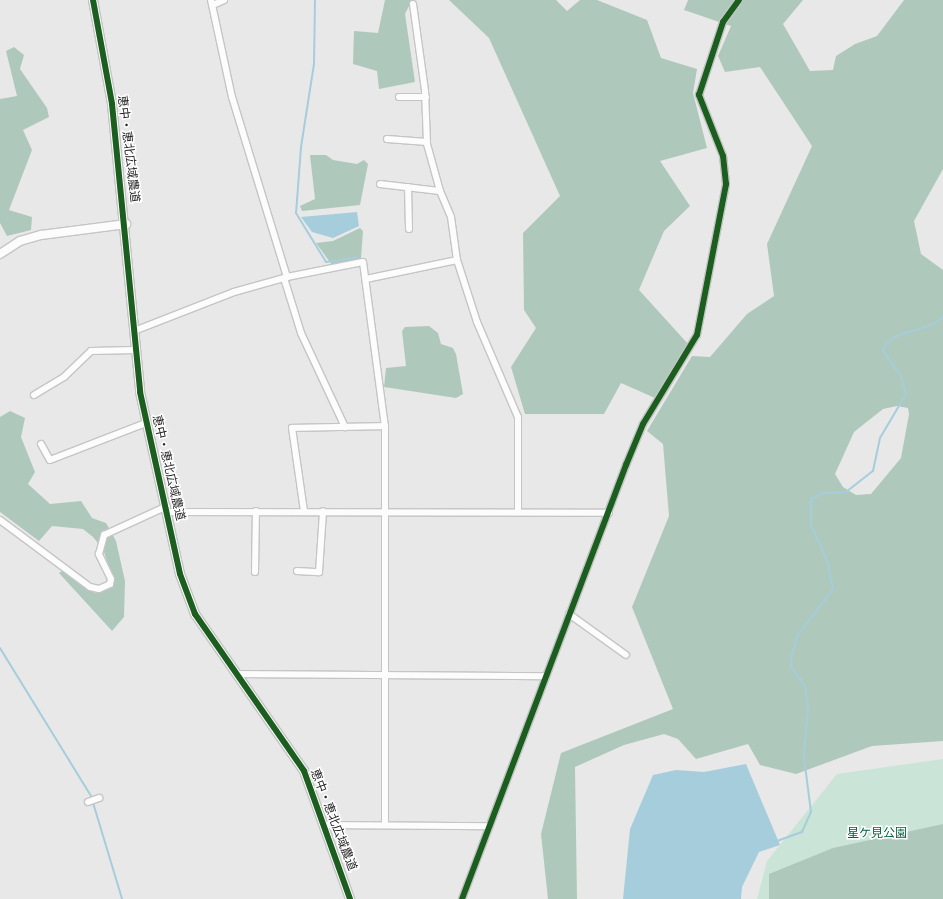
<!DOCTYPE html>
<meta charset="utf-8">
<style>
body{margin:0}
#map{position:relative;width:943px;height:899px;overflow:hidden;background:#e8e8e9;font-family:"Asap Condensed","Noto Sans JP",sans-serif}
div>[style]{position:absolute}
.green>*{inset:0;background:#cae5d7}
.forest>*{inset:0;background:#aec9bb}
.water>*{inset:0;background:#a6cddb}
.stream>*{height:2px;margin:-1px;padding:0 1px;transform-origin:1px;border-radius:1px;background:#a6cddb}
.roads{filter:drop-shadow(1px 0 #c5c5c6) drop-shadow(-1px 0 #c5c5c6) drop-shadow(0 1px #c5c5c6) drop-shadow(0 -1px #c5c5c6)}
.minor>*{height:6px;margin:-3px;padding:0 3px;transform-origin:3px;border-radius:3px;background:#fcfcfc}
.tertiary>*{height:8px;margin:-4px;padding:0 4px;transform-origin:4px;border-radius:4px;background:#fcfcfc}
.cycleway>*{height:6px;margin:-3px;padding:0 3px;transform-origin:3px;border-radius:3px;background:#1b5e20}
span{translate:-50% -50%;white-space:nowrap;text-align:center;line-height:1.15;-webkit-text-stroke:3px #fff;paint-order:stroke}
.street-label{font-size:12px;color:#282829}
.park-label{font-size:12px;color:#005f40}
</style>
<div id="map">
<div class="green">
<div style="clip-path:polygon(943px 759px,943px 899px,757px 899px,767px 861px,837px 774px)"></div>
</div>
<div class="forest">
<div style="clip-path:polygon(385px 0,412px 0,405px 14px,415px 82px,379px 89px,377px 71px,353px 64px,354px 31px,378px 33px)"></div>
<div style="clip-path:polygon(449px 0,556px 0,567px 11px,580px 0,597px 0,647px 20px,661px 58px,697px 69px,693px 93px,707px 148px,660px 161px,690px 206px,664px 231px,639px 290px,689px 345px,655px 398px,621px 383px,604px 414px,525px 414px,511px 367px,536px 328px,524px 310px,523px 233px,560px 196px,489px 38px)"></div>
<div style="clip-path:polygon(evenodd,688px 0,803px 0,783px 24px,810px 71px,833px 70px,836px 56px,855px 44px,877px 36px,904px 0,943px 0,943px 169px,914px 221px,921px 254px,943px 270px,943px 741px,872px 746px,796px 774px,760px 765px,748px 744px,696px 759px,678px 739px,664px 734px,624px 745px,575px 767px,577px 899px,548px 899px,541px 834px,561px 753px,673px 709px,632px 607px,669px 516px,663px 444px,647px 431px,692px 356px,710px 357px,747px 314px,774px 296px,767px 244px,812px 146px,760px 67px,725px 72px,718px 56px,731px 26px,684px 10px,688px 0,897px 406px,908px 408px,909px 414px,901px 458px,871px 494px,856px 495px,843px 487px,835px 474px,854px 432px,883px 409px,897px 406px)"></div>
<div style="clip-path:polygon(14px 47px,24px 55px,20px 69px,47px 108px,49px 117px,23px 130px,32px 150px,9px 210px,32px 217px,31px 230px,7px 236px,0 223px,0 99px,17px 96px,6px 51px)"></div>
<div style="clip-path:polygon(310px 155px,326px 155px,333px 160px,357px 164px,364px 160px,368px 164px,360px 205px,302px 211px,300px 206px,315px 199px)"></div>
<div style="clip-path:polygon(360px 228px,363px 231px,361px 259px,332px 265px,316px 243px,333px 241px)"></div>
<div style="clip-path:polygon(429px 326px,438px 333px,441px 344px,453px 348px,456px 354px,463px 394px,456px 398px,384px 387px,386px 368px,406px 366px,402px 331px,405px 327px)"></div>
<div style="clip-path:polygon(10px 411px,25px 418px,21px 437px,35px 472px,28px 484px,50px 504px,81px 501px,92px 518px,106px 523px,116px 541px,125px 581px,124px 617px,112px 631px,59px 573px,65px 569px,95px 593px,109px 589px,113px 579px,103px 549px,93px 537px,83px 529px,52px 526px,39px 541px,0 512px,0 417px)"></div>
<div style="clip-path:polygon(943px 824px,943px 899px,769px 899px,769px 874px,833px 848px)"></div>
</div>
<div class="water">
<div style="clip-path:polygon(357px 212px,359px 226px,333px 238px,312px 232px,301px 217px)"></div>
<div style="clip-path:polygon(746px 764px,780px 845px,759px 852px,742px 887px,741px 899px,623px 899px,630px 829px,653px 775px,676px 770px,704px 772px)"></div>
</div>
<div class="stream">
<div style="left:315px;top:0;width:64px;rotate:90.9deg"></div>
<div style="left:314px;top:64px;width:84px;rotate:98.9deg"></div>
<div style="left:301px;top:147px;width:66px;rotate:94.3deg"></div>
<div style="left:296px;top:213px;width:57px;rotate:58.5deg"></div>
<div style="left:326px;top:262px;width:31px;rotate:-9deg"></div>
<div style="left:0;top:648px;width:174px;rotate:58.4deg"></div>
<div style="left:91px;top:796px;width:108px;rotate:73.2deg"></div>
<div style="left:777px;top:841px;width:27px;rotate:-20deg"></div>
<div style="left:802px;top:832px;width:22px;rotate:-66deg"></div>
<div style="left:811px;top:812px;width:55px;rotate:-97.3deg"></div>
<div style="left:804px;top:757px;width:51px;rotate:-85.5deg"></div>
<div style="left:808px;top:706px;width:20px;rotate:-99deg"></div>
<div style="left:805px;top:686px;width:24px;rotate:-126deg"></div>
<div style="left:791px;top:667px;width:8px;rotate:-90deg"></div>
<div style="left:791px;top:659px;width:25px;rotate:-74deg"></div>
<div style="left:798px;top:635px;width:58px;rotate:-52.7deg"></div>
<div style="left:833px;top:589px;width:30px;rotate:-102deg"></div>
<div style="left:827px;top:560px;width:38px;rotate:-115deg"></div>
<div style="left:811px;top:525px;width:26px;rotate:-90deg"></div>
<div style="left:811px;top:499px;width:13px;rotate:-27deg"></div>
<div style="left:823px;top:493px;width:23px;rotate:-2deg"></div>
<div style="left:846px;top:492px;width:34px;rotate:-38deg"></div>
<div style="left:873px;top:471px;width:34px;rotate:-78deg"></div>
<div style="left:880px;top:438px;width:51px;rotate:-59.4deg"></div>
<div style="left:906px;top:394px;width:19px;rotate:-106deg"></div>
<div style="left:901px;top:376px;width:29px;rotate:-126deg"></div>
<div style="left:884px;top:353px;width:6px;rotate:-90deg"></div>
<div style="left:884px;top:347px;width:14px;rotate:-45deg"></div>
<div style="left:894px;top:337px;width:40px;rotate:-18deg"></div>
<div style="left:932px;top:325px;width:14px;rotate:-36deg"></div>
</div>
<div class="roads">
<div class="minor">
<div style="left:211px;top:0;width:99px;rotate:77.8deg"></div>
<div style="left:232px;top:97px;width:188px;rotate:73deg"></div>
<div style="left:413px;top:4px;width:88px;rotate:82.1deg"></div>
<div style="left:425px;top:91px;width:53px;rotate:87.8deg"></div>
<div style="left:427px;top:144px;width:49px;rotate:74.5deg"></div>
<div style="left:213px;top:5px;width:12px;rotate:-24deg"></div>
<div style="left:399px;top:97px;width:27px"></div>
<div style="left:387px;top:139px;width:40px;rotate:4.3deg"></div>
<div style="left:380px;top:184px;width:60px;rotate:6.7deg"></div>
<div style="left:440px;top:191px;width:28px;rotate:67deg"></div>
<div style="left:451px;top:217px;width:43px;rotate:82.1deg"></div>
<div style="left:408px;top:187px;width:42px;rotate:88.6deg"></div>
<div style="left:284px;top:278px;width:58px;rotate:72.8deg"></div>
<div style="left:301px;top:333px;width:104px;rotate:64.9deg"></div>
<div style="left:366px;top:279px;width:93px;rotate:-11.8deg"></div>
<div style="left:457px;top:260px;width:65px;rotate:72.1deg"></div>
<div style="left:477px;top:322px;width:103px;rotate:66.7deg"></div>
<div style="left:518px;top:417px;width:94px;rotate:90deg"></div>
<div style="left:134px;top:331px;width:107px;rotate:-21.3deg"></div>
<div style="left:234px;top:292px;width:55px;rotate:-15.8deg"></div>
<div style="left:287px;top:277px;width:77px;rotate:-11.2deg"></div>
<div style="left:363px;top:262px;width:165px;rotate:82.4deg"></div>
<div style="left:385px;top:426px;width:398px;rotate:90deg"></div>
<div style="left:34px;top:395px;width:35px;rotate:-31deg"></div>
<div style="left:64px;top:377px;width:37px;rotate:-44deg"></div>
<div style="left:91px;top:351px;width:44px;rotate:-1.3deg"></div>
<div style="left:41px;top:444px;width:18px;rotate:61deg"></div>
<div style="left:50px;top:460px;width:103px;rotate:-21.1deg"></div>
<div style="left:304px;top:511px;width:84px;rotate:-98.2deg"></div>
<div style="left:292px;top:428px;width:93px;rotate:-1.2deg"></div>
<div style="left:168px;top:512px;width:441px;rotate:0.1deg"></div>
<div style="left:0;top:520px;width:112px;rotate:36.7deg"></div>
<div style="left:90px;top:587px;width:9px;rotate:13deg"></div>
<div style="left:99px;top:589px;width:12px;rotate:-24deg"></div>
<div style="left:110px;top:584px;width:5px;rotate:-79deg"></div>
<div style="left:111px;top:579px;width:28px;rotate:-116deg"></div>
<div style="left:99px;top:554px;width:20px;rotate:-75deg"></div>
<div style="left:104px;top:535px;width:69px;rotate:-24.7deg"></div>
<div style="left:297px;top:571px;width:22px;rotate:3deg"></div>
<div style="left:319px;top:572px;width:61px;rotate:-86.2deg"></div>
<div style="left:255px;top:572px;width:61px;rotate:-89.1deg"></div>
<div style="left:569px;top:614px;width:70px;rotate:35.7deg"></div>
<div style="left:237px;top:674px;width:309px;rotate:0.4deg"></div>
<div style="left:88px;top:802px;width:12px;rotate:-20deg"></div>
<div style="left:326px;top:825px;width:163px;rotate:0.4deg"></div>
<div style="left:462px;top:899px;width:464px;rotate:-69.3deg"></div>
<div style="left:626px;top:465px;width:44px;rotate:-67.5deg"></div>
<div style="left:643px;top:424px;width:104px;rotate:-58.8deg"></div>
<div style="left:697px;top:335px;width:154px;rotate:-79.1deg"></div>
<div style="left:726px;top:184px;width:28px;rotate:-96deg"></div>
<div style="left:723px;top:156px;width:66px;rotate:-111.5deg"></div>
<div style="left:699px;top:95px;width:77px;rotate:-71.8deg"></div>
<div style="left:723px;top:22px;width:27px;rotate:-54deg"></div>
</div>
<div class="tertiary">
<div style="left:93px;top:0;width:106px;rotate:79.6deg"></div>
<div style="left:112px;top:104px;width:289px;rotate:84.4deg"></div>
<div style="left:140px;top:392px;width:186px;rotate:77.6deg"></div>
<div style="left:180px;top:574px;width:43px;rotate:69.4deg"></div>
<div style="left:195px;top:614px;width:191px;rotate:55.2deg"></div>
<div style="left:304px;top:771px;width:136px;rotate:70.2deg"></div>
<div style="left:0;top:254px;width:24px;rotate:-33deg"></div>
<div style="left:20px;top:241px;width:22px;rotate:-16deg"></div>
<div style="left:41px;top:235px;width:86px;rotate:-7.4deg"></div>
</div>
</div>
<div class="cycleway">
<div style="left:93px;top:0;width:106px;rotate:79.6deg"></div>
<div style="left:112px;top:104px;width:289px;rotate:84.4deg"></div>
<div style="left:140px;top:392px;width:186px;rotate:77.6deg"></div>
<div style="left:180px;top:574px;width:43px;rotate:69.4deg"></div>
<div style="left:195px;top:614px;width:191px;rotate:55.2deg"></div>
<div style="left:304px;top:771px;width:136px;rotate:70.2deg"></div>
<div style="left:462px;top:899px;width:464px;rotate:-69.3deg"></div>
<div style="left:626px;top:465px;width:44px;rotate:-67.5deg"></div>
<div style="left:643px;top:424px;width:104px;rotate:-58.8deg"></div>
<div style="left:697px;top:335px;width:154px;rotate:-79.1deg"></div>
<div style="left:726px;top:184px;width:28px;rotate:-96deg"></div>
<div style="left:723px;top:156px;width:66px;rotate:-111.5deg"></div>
<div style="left:699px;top:95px;width:77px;rotate:-71.8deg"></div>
<div style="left:723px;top:22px;width:27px;rotate:-54deg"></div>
</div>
<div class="street-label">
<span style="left:128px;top:149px;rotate:83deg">恵中・恵北広域農道</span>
<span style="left:168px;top:468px;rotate:77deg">恵中・恵北広域農道</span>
<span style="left:333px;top:820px;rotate:69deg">恵中・恵北広域農道</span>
</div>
<div class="park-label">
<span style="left:877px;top:834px">星ケ見公園</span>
</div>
</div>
